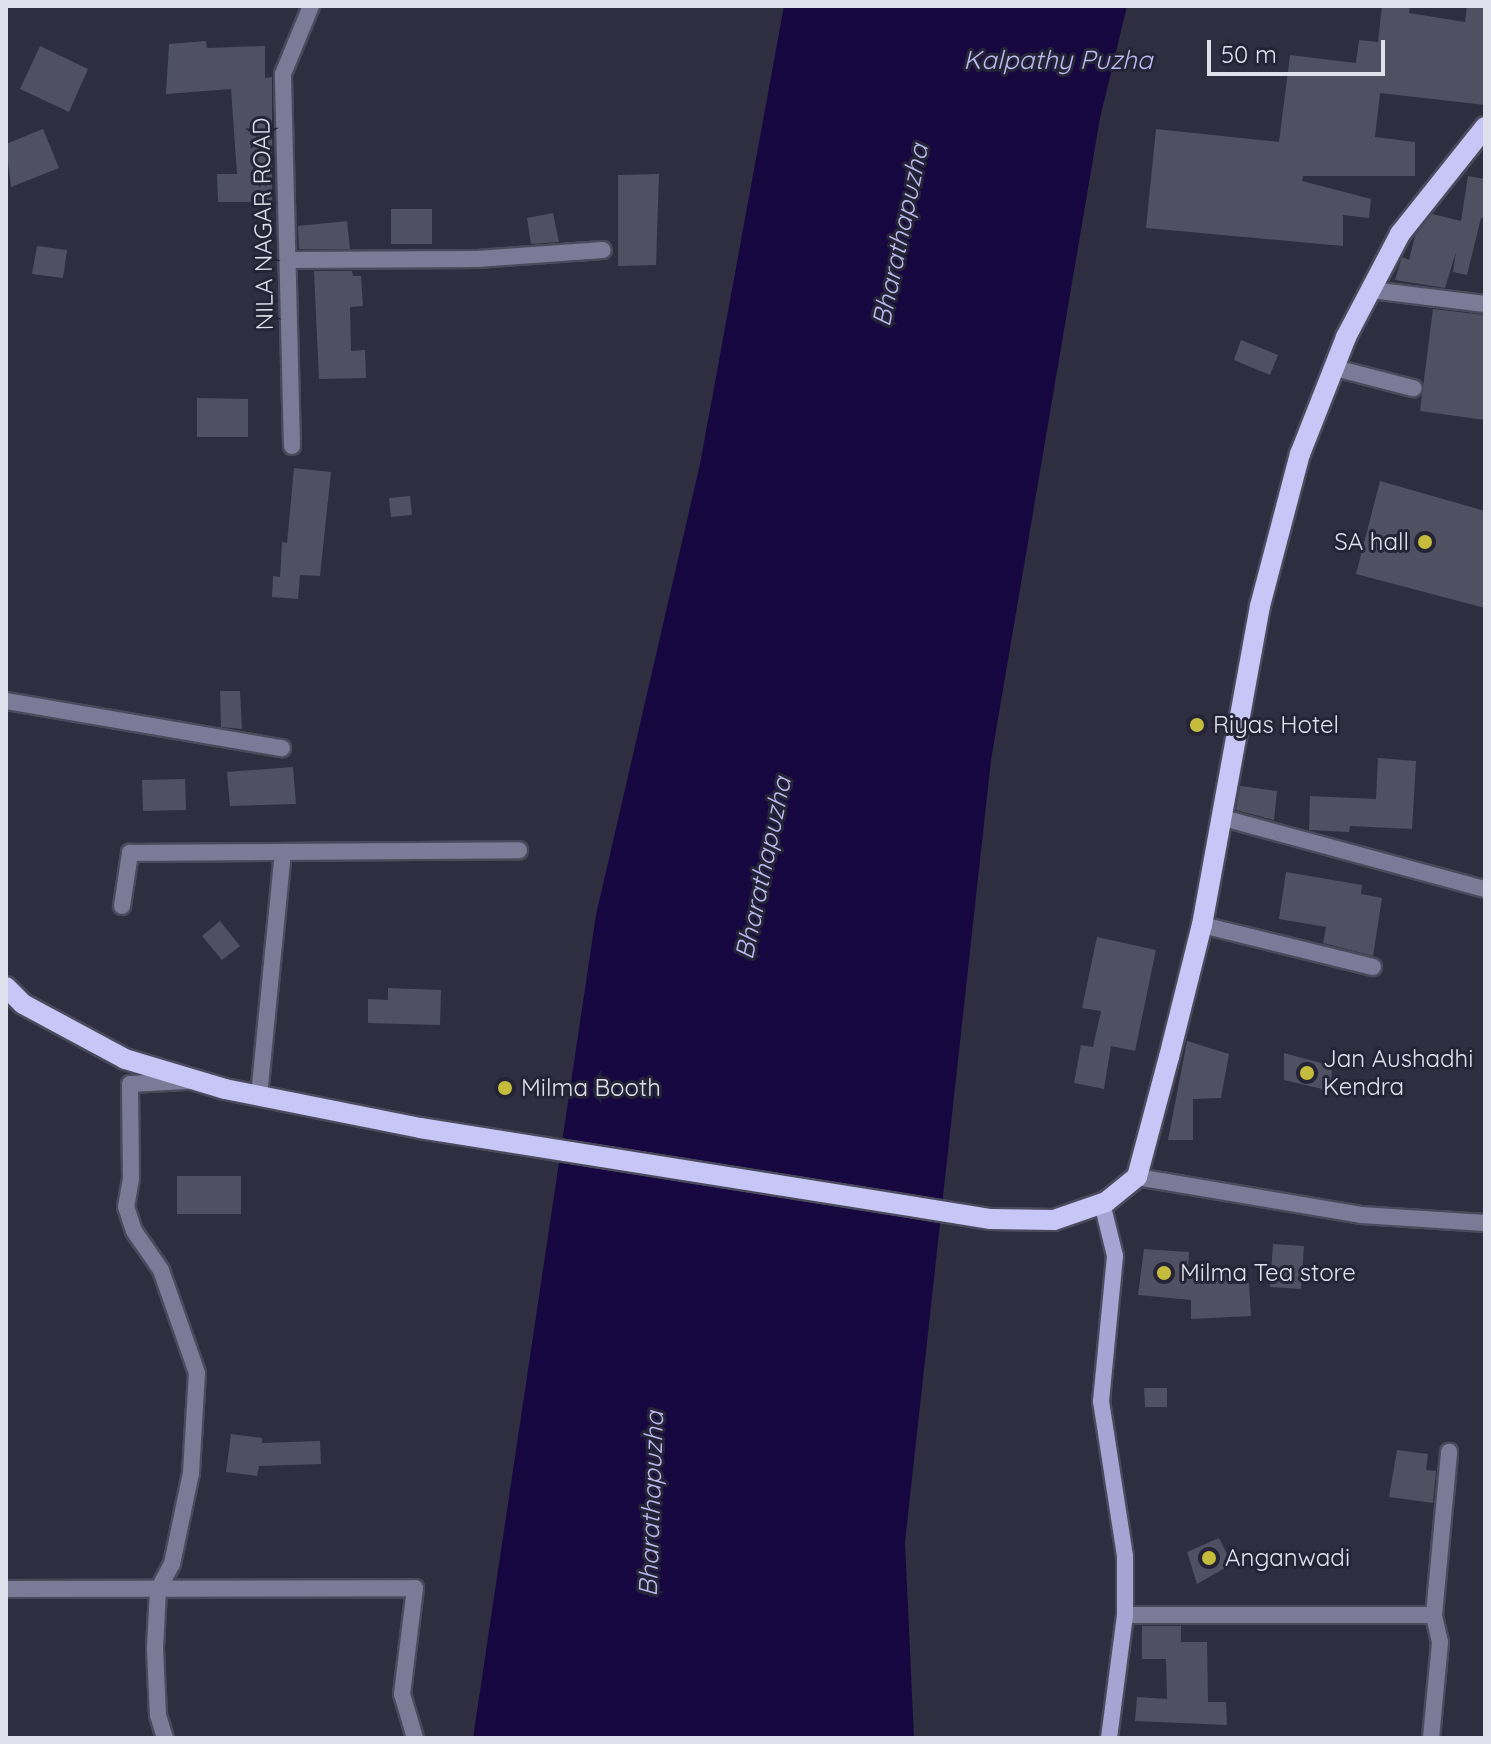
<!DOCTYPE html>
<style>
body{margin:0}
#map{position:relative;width:1491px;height:1744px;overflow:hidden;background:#2e2e40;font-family:Quicksand,sans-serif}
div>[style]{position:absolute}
.water>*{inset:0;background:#160740}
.building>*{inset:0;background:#505063}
.roads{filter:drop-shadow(2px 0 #4a4a5c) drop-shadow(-2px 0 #4a4a5c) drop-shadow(0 2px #4a4a5c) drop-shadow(0 -2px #4a4a5c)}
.street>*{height:16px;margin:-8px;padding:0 8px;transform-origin:8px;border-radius:8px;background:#7b7b98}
.secondary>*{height:16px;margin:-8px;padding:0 8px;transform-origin:8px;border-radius:8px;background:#a5a4d3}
.primary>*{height:20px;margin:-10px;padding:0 10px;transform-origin:10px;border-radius:10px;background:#c7c6f7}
.dots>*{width:22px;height:22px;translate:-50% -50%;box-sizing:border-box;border:4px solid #252436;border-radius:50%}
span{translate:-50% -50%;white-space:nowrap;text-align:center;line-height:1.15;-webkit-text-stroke:6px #252436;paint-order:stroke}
.street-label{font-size:24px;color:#e0e0ec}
.poi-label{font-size:24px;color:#e0e0ec}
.right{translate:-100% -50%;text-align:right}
.left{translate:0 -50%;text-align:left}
.water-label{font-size:26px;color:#bab9f0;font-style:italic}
.frame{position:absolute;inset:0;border:8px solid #e0e0ec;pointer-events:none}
.scale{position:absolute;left:1207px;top:40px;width:178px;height:36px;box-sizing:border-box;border:4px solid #e0e0ec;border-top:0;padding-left:10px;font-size:24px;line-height:28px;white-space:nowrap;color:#e0e0ec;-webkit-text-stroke:6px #252436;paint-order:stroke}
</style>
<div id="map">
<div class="water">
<div style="clip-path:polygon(784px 6px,1127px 6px,1100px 118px,991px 760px,905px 1542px,914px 1738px,473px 1738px,596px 915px,700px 464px)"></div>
</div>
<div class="building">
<div style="clip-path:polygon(1382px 6px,1410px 6px,1409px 13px,1465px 22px,1467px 6px,1485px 8px,1485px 105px,1380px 93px,1375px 137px,1415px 142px,1415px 176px,1303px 176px,1302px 181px,1371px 199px,1369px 218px,1343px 215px,1343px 246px,1146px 228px,1156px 129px,1279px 142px,1290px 55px,1356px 63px,1359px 40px,1378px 42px)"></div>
<div style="clip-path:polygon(206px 41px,207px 48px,265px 46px,265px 78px,272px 77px,272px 202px,218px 202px,217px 174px,237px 174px,231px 89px,166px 94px,169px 44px)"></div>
<div style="clip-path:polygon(40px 46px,88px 69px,69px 112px,20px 89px)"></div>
<div style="clip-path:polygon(43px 129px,59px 168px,11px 187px,6px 144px)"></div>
<div style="clip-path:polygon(659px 174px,656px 265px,618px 266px,618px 175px)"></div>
<div style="clip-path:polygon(1468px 176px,1485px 179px,1485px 219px,1481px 218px,1467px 275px,1453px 272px,1456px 252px,1445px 288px,1395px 280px,1402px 257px,1409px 260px,1415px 236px,1432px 214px,1461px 221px)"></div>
<div style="clip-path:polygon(391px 209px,432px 209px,432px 244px,391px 244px)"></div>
<div style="clip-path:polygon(553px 213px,559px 242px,531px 244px,527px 218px)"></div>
<div style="clip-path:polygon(347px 221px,350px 249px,299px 249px,298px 226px)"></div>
<div style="clip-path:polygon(37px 246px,67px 250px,63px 278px,32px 274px)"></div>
<div style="clip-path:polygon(314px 271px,352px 271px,353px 276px,361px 276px,363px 306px,350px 307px,351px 351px,365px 350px,366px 378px,319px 379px)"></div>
<div style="clip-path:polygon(1433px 309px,1485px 315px,1485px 420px,1420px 411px)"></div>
<div style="clip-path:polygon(1241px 340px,1278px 355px,1270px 375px,1234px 360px)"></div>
<div style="clip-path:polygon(197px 398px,248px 399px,248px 437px,197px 437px)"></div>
<div style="clip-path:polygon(294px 468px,331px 472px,320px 576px,300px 575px,298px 599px,272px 597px,273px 576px,280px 577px,282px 542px,287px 543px)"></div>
<div style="clip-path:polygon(1380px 481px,1485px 511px,1485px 608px,1356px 574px)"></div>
<div style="clip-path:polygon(410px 496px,412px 515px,391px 517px,389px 498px)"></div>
<div style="clip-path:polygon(220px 691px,240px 691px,242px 729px,221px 727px)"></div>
<div style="clip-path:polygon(1378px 758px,1416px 761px,1412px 829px,1350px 826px,1349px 832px,1309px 830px,1310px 796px,1376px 799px)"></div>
<div style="clip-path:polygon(293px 767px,296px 804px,230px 806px,227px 772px)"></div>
<div style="clip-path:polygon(185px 779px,186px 810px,143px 811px,142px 780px)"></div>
<div style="clip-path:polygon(1240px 786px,1277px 791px,1274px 820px,1236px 810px)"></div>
<div style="clip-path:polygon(1286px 872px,1362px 885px,1361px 894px,1382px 898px,1373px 956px,1323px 943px,1326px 927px,1279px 919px)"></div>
<div style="clip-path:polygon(220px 921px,240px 946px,222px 960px,202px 936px)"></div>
<div style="clip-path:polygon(1097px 937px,1156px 950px,1135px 1051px,1111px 1046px,1104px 1089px,1074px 1083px,1081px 1045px,1093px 1047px,1101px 1011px,1082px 1008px)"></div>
<div style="clip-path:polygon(388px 988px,441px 990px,440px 1025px,368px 1023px,368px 999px,388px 1000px)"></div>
<div style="clip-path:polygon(1187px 1041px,1229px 1054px,1221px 1098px,1193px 1099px,1193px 1140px,1168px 1140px)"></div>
<div style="clip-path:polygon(1284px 1053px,1332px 1066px,1331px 1091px,1284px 1080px)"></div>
<div style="clip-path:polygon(177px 1176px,241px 1176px,241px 1214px,177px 1214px)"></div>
<div style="clip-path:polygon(1273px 1244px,1304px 1246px,1301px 1289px,1270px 1287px)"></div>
<div style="clip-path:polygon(1144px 1249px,1189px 1252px,1188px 1274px,1228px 1273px,1228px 1284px,1249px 1283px,1251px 1316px,1191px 1319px,1191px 1300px,1138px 1295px)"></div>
<div style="clip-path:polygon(1144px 1388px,1167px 1388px,1167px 1407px,1145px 1407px)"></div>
<div style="clip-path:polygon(231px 1434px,262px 1438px,262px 1443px,320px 1441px,321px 1464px,259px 1466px,257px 1476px,226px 1472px)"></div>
<div style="clip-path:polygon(1397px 1450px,1428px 1454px,1426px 1470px,1436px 1471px,1433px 1503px,1389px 1497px)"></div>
<div style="clip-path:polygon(1219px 1538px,1232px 1564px,1197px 1584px,1187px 1552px)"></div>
<div style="clip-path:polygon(1142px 1626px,1181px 1626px,1181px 1642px,1207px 1642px,1208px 1702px,1226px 1702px,1227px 1725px,1135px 1721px,1137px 1697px,1167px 1699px,1166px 1659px,1142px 1659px)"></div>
</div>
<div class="roads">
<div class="street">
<div style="left:288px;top:260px;width:189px;rotate:-0.3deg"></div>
<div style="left:477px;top:259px;width:126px;rotate:-4.1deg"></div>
<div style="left:1371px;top:290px;width:115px;rotate:7deg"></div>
<div style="left:1335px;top:368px;width:81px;rotate:14.4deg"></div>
<div style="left:292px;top:446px;width:372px;rotate:-91.4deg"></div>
<div style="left:283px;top:74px;width:74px;rotate:-67.6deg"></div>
<div style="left:6px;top:701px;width:280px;rotate:9.7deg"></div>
<div style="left:1223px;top:818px;width:271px;rotate:15.2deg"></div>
<div style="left:122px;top:906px;width:54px;rotate:-81.4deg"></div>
<div style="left:130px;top:853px;width:389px;rotate:-0.4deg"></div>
<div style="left:1202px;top:925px;width:176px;rotate:13.8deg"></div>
<div style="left:259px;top:1096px;width:244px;rotate:-84.4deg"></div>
<div style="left:1137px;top:1177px;width:227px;rotate:9.6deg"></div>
<div style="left:1361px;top:1215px;width:124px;rotate:3.7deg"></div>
<div style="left:6px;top:1589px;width:409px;rotate:-0.1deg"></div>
<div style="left:415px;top:1588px;width:107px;rotate:97deg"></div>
<div style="left:402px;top:1694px;width:46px;rotate:73.5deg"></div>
<div style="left:1125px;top:1615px;width:309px"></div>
<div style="left:1434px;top:1615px;width:164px;rotate:-84.7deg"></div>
<div style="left:165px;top:1738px;width:24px;rotate:-107deg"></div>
<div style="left:158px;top:1715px;width:67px;rotate:-92.6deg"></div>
<div style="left:155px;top:1648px;width:58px;rotate:-87deg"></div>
<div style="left:158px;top:1590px;width:30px;rotate:-62deg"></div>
<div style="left:172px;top:1564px;width:93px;rotate:-78.2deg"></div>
<div style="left:191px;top:1473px;width:100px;rotate:-86.6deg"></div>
<div style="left:197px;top:1373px;width:109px;rotate:-109.3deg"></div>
<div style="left:161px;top:1270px;width:47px;rotate:-124.7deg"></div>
<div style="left:134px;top:1231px;width:25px;rotate:-108deg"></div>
<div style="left:126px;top:1207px;width:28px;rotate:-80deg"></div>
<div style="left:131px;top:1179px;width:95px;rotate:-90.6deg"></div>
<div style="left:130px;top:1084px;width:57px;rotate:-3deg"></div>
<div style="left:1431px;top:1738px;width:96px;rotate:-84.6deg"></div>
<div style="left:1440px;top:1642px;width:28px;rotate:-103deg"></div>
</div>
<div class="secondary">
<div style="left:1102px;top:1203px;width:55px;rotate:76.2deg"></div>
<div style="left:1115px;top:1256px;width:146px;rotate:95.5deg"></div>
<div style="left:1101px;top:1401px;width:157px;rotate:81.2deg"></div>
<div style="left:1125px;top:1556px;width:59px;rotate:90deg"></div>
<div style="left:1125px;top:1615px;width:124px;rotate:97.4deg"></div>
</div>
<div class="primary">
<div style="left:6px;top:987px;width:24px;rotate:45deg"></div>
<div style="left:23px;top:1004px;width:116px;rotate:28.3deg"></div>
<div style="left:125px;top:1059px;width:104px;rotate:16.7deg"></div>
<div style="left:225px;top:1089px;width:199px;rotate:11.3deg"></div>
<div style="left:420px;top:1128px;width:578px;rotate:9.06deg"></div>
<div style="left:991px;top:1219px;width:63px;rotate:0.9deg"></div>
<div style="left:1054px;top:1220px;width:55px;rotate:-19.1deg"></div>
<div style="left:1106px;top:1202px;width:40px;rotate:-39deg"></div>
<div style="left:1137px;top:1177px;width:124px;rotate:-75.1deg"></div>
<div style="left:1169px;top:1057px;width:136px;rotate:-76deg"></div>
<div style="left:1202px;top:925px;width:324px;rotate:-79.7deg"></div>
<div style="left:1260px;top:606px;width:157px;rotate:-75.3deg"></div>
<div style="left:1300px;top:454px;width:126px;rotate:-68.5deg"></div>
<div style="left:1346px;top:337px;width:116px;rotate:-62.3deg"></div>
<div style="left:1400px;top:234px;width:137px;rotate:-51.5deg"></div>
</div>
</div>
<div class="dots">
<div style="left:1425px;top:542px;background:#c5bc3d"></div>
<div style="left:1197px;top:725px;background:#c5bc3d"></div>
<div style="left:1307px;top:1073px;background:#c5bc3d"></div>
<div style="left:505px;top:1088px;background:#c5bc3d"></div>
<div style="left:1164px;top:1273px;background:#c5bc3d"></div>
<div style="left:1209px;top:1558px;background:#c5bc3d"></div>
</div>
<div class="street-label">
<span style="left:263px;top:224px;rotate:-91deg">NILA NAGAR ROAD</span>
</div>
<div class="poi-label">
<span class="right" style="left:1409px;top:542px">SA hall</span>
<span class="left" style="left:1213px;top:725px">Riyas Hotel</span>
<span class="left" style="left:1323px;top:1073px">Jan Aushadhi<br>Kendra</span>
<span class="left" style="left:521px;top:1088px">Milma Booth</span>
<span class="left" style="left:1180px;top:1273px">Milma Tea store</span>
<span class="left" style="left:1225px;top:1558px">Anganwadi</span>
</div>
<div class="water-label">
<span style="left:1058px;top:60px">Kalpathy Puzha</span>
<span style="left:900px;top:235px;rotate:-78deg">Bharathapuzha</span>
<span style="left:763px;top:868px;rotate:-78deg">Bharathapuzha</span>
<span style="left:651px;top:1504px;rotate:-88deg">Bharathapuzha</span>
</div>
<div class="frame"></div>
<div class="scale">50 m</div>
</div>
